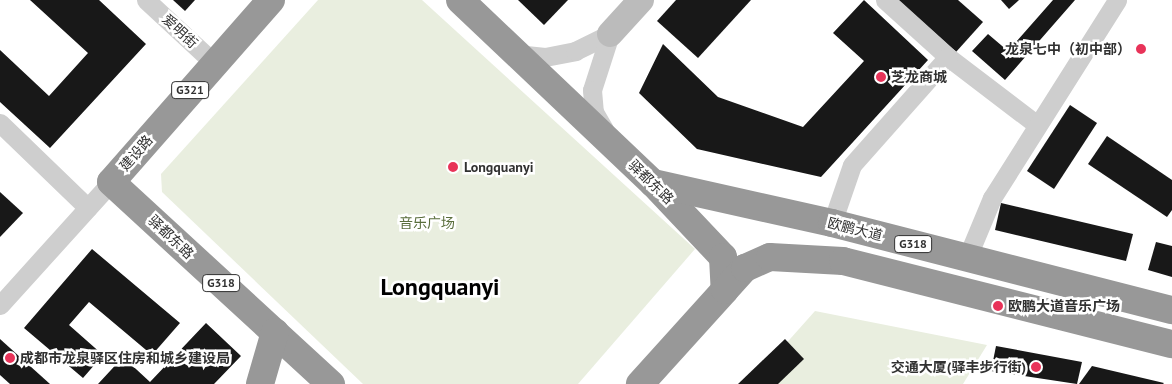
<!DOCTYPE html>
<meta charset="utf-8">
<style>
body{margin:0}
#map{position:relative;width:1172px;height:384px;overflow:hidden;background:#fff;font-family:"PT Sans","Noto Sans SC",sans-serif}
div>[style]{position:absolute}
.green>*{inset:0;background:#e9eedf}
.building>*{inset:0;background:#181818}
.street>*{height:19px;margin:-9.5px;padding:0 9.5px;transform-origin:9.5px;border-radius:9.5px;background:#cecece}
.secondary>*{height:26px;margin:-13px;padding:0 13px;transform-origin:13px;border-radius:13px;background:#bbb}
.highway>*{height:28px;margin:-14px;padding:0 14px;transform-origin:14px;border-radius:14px;background:#989898}
.dots>*{width:14px;height:14px;translate:-50% -50%;box-sizing:border-box;border:2px solid #fff;border-radius:50%}
span{translate:-50% -50%;white-space:nowrap;text-align:center;line-height:1.15;-webkit-text-stroke:5px #fff;paint-order:stroke}
.shield-label span{padding:1px 4px;background:#fff;border:1px solid;border-radius:4px;-webkit-text-stroke-width:0}
.shield-label{font-size:12px;color:#313131;font-weight:700}
.street-label{font-size:14px;color:#313131}
.poi-label{font-size:14px;color:#313131;font-weight:700}
.right{translate:-100% -50%;text-align:right}
.left{translate:0 -50%;text-align:left}
.park-label{font-size:14px;color:#5a6e3d}
.town-label{font-size:24px;color:#000;font-weight:700}
</style>
<div id="map">
<div class="green">
<div style="clip-path:polygon(318px 0,422px 0,695px 249px,578px 384px,363px 384px,162px 192px,161px 174px)"></div>
<div style="clip-path:polygon(815px 311px,987px 345px,963px 384px,750px 384px)"></div>
</div>
<div class="building">
<div style="clip-path:polygon(30px 0,99px 0,146px 44px,50px 148px,0 102px,0 50px,49px 96px,88px 53px)"></div>
<div style="clip-path:polygon(173px 0,195px 0,185px 11px)"></div>
<div style="clip-path:polygon(518px 0,568px 0,544px 25px)"></div>
<div style="clip-path:polygon(676px 0,751px 0,698px 58px,657px 21px)"></div>
<div style="clip-path:polygon(864px 0,928px 60px,821px 177px,697px 149px,639px 93px,663px 44px,718px 97px,803px 127px,864px 61px,833px 33px)"></div>
<div style="clip-path:polygon(898px 0,958px 0,983px 22px,956px 52px)"></div>
<div style="clip-path:polygon(1001px 0,1019px 0,1009px 9px)"></div>
<div style="clip-path:polygon(1053px 0,1075px 0,1005px 80px,972px 51px,988px 34px,1008px 51px)"></div>
<div style="clip-path:polygon(1070px 105px,1097px 123px,1054px 189px,1027px 171px)"></div>
<div style="clip-path:polygon(1107px 136px,1172px 180px,1172px 210px,1167px 217px,1088px 164px)"></div>
<div style="clip-path:polygon(0 192px,23px 213px,0 237px)"></div>
<div style="clip-path:polygon(1001px 203px,1133px 234px,1126px 261px,995px 230px)"></div>
<div style="clip-path:polygon(1156px 242px,1172px 246px,1172px 277px,1148px 270px)"></div>
<div style="clip-path:polygon(92px 249px,180px 323px,152px 355px,89px 302px,69px 325px,103px 355px,83px 378px,24px 328px)"></div>
<div style="clip-path:polygon(206px 323px,241px 356px,214px 384px,98px 384px,123px 357px,150px 382px)"></div>
<div style="clip-path:polygon(0 339px,50px 384px,10px 384px,0 375px)"></div>
<div style="clip-path:polygon(785px 339px,804px 359px,778px 384px,738px 384px)"></div>
<div style="clip-path:polygon(996px 346px,1082px 362px,1077px 384px,991px 371px)"></div>
<div style="clip-path:polygon(1092px 366px,1164px 383px,1163px 384px,1079px 384px)"></div>
</div>
<div class="street">
<div style="left:146px;top:0;width:93px;rotate:42.8deg"></div>
<div style="left:885px;top:0;width:85px;rotate:42.1deg"></div>
<div style="left:948px;top:57px;width:111px;rotate:37.3deg"></div>
<div style="left:516px;top:54px;width:29px;rotate:6deg"></div>
<div style="left:545px;top:57px;width:31px;rotate:-11deg"></div>
<div style="left:575px;top:51px;width:39px;rotate:-26deg"></div>
<div style="left:610px;top:34px;width:59px;rotate:107.8deg"></div>
<div style="left:592px;top:90px;width:22px;rotate:85deg"></div>
<div style="left:594px;top:112px;width:20px;rotate:60deg"></div>
<div style="left:0;top:123px;width:122px;rotate:44deg"></div>
<div style="left:832px;top:223px;width:61px;rotate:-71deg"></div>
<div style="left:852px;top:165px;width:144px;rotate:-48.4deg"></div>
<div style="left:967px;top:258px;width:65px;rotate:-67.4deg"></div>
<div style="left:992px;top:198px;width:234px;rotate:-57.7deg"></div>
<div style="left:0;top:305px;width:166px;rotate:-47.9deg"></div>
</div>
<div class="secondary">
<div style="left:610px;top:34px;width:46px;rotate:-47.6deg"></div>
</div>
<div class="highway">
<div style="left:271px;top:0;width:242px;rotate:131.3deg"></div>
<div style="left:111px;top:182px;width:299px;rotate:42.6deg"></div>
<div style="left:460px;top:0;width:266px;rotate:43.5deg"></div>
<div style="left:653px;top:183px;width:102px;rotate:46.6deg"></div>
<div style="left:723px;top:257px;width:33px;rotate:87deg"></div>
<div style="left:725px;top:290px;width:127px;rotate:132.1deg"></div>
<div style="left:653px;top:183px;width:183px;rotate:12.6deg"></div>
<div style="left:832px;top:223px;width:351px;rotate:14.4deg"></div>
<div style="left:725px;top:290px;width:30px;rotate:-48deg"></div>
<div style="left:745px;top:268px;width:27px;rotate:-24deg"></div>
<div style="left:770px;top:257px;width:73px;rotate:3.1deg"></div>
<div style="left:843px;top:261px;width:339px;rotate:14.2deg"></div>
<div style="left:260px;top:384px;width:54px;rotate:-73.9deg"></div>
</div>
<div class="dots">
<div style="left:1141px;top:49px;background:#e83359"></div>
<div style="left:881px;top:77px;background:#e83359"></div>
<div style="left:453px;top:167px;background:#e83359"></div>
<div style="left:998px;top:306px;background:#e83359"></div>
<div style="left:10px;top:358px;background:#e83359"></div>
<div style="left:1036px;top:367px;background:#e83359"></div>
</div>
<div class="shield-label">
<span style="left:190px;top:90px">G321</span>
<span style="left:913px;top:244px">G318</span>
<span style="left:221px;top:283px">G318</span>
</div>
<div class="street-label">
<span style="left:180px;top:31px;rotate:43deg">爱明街</span>
<span style="left:136px;top:153px;rotate:-49deg">建设路</span>
<span style="left:651px;top:182px;rotate:44deg">驿都东路</span>
<span style="left:855px;top:229px;rotate:14deg">欧鹏大道</span>
<span style="left:171px;top:237px;rotate:43deg">驿都东路</span>
</div>
<div class="poi-label">
<span class="right" style="left:1131px;top:49px">龙泉七中（初中部）</span>
<span class="left" style="left:891px;top:77px">芝龙商城</span>
<span class="left" style="left:464px;top:167px">Longquanyi</span>
<span class="left" style="left:1008px;top:306px">欧鹏大道音乐广场</span>
<span class="left" style="left:20px;top:358px">成都市龙泉驿区住房和城乡建设局</span>
<span class="right" style="left:1026px;top:367px">交通大厦(驿丰步行街)</span>
</div>
<div class="park-label">
<span style="left:427px;top:223px">音乐广场</span>
</div>
<div class="town-label">
<span style="left:440px;top:287px">Longquanyi</span>
</div>
</div>
